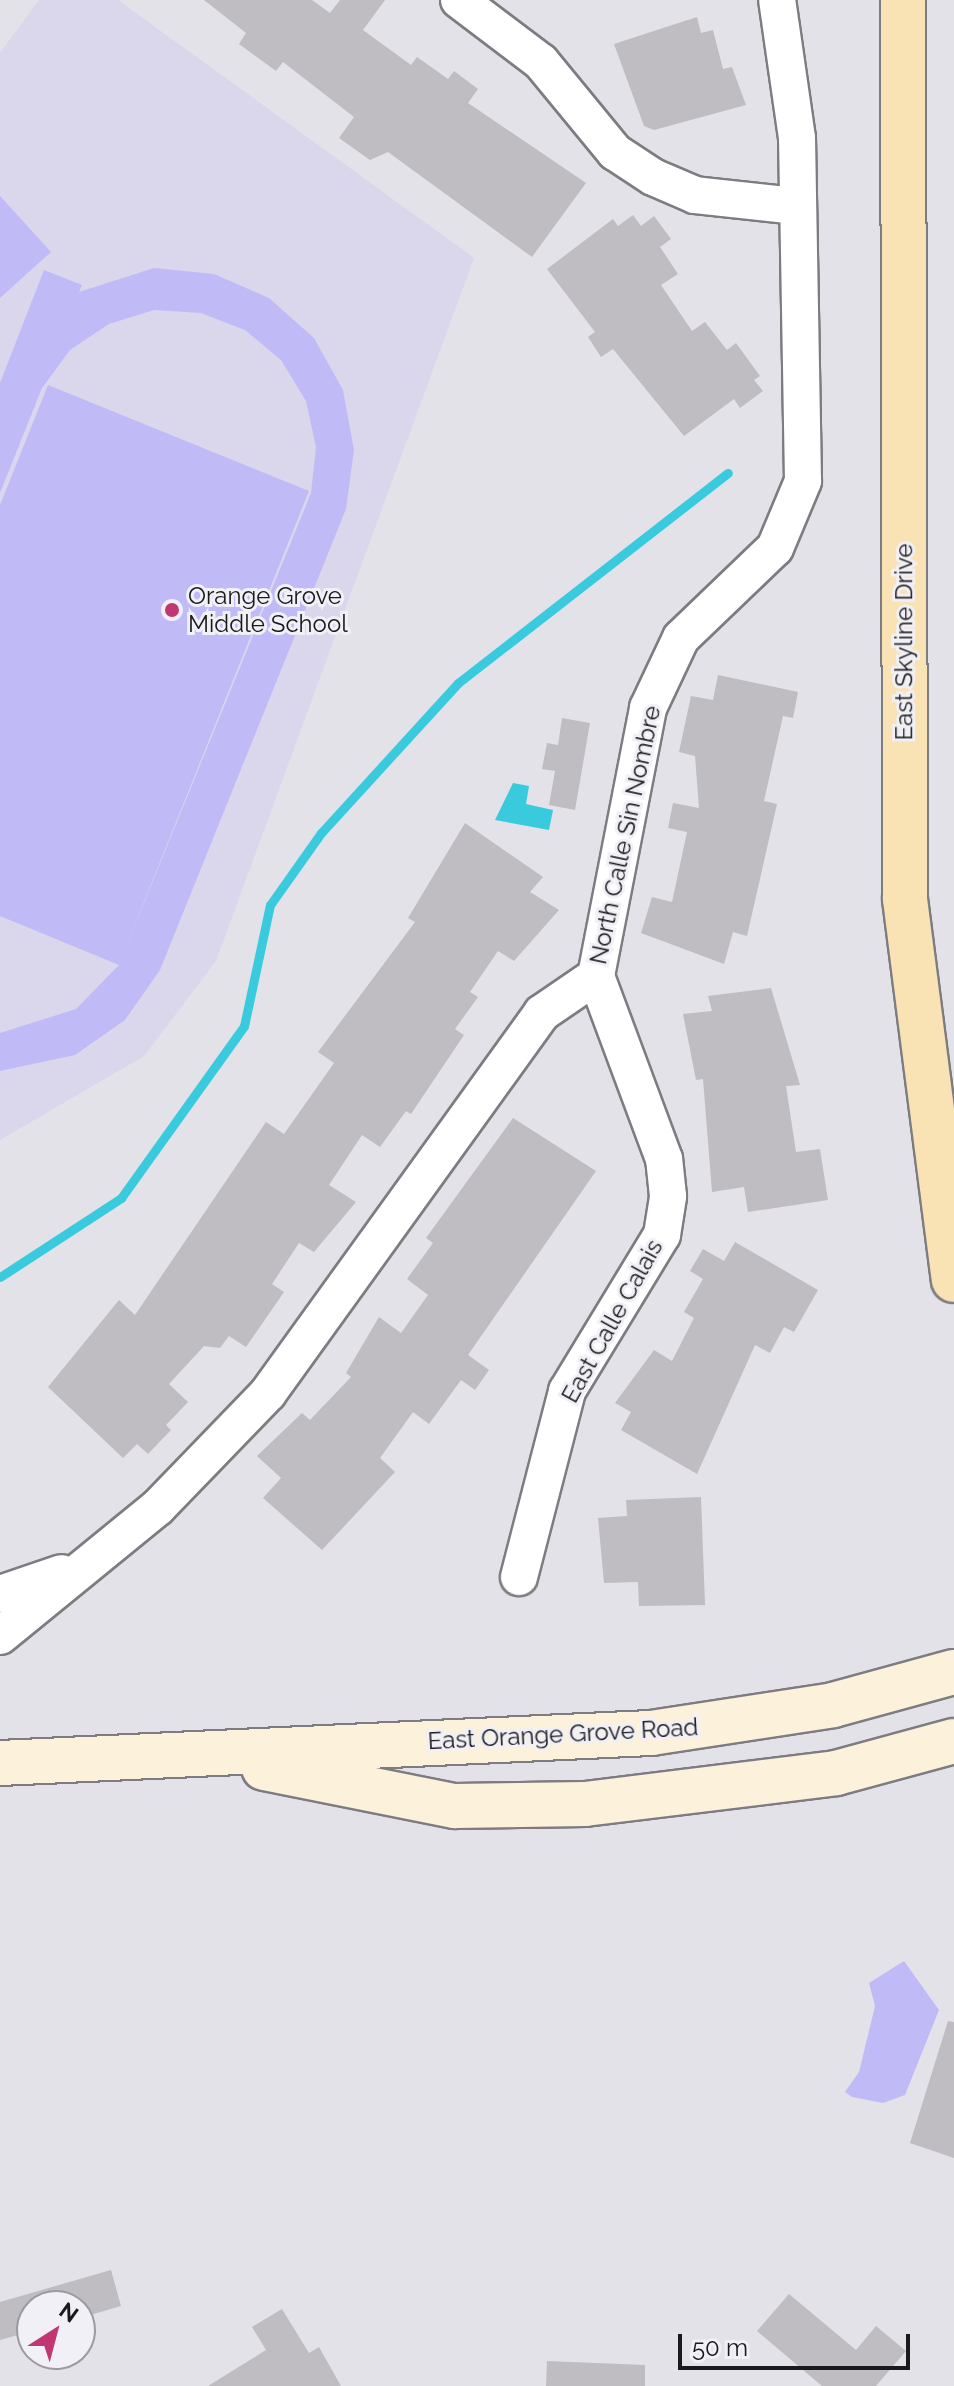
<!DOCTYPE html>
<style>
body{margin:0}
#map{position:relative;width:954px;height:2386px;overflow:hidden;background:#e3e2e9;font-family:Raleway,sans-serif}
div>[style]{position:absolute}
.education>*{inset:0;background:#dad6ec}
.green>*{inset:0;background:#c0bbf6}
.water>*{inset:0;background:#39cbdd}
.stream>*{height:9px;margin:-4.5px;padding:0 4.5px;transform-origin:4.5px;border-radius:4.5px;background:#39cbdd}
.building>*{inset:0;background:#bfbcc2}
.roads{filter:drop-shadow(2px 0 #7c7c81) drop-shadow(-2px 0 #7c7c81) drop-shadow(0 2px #7c7c81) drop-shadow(0 -2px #7c7c81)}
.minor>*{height:36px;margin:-18px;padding:0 18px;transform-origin:18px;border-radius:18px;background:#fff}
.secondary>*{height:44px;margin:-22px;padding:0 22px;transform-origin:22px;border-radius:22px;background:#fcf1da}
.primary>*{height:44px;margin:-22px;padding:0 22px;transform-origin:22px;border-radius:22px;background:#f9e3b5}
.dots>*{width:22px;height:22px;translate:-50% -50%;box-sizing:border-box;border:4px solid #f0f0f6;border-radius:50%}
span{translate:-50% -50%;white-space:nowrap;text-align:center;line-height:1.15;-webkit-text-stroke:6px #f0f0f6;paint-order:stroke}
.poi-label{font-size:24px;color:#1a1a1c}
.left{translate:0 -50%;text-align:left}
.street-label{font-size:24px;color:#1a1a1c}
.north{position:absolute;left:16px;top:2290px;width:80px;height:80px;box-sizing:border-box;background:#f0f0f6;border:2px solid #9a9a9f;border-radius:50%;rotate:36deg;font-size:22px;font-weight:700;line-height:32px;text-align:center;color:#1a1a1c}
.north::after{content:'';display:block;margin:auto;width:28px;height:36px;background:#c03772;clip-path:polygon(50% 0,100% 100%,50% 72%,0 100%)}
.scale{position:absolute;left:678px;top:2334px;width:232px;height:36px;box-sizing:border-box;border:4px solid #1a1a1c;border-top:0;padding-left:10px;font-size:24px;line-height:28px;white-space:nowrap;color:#1a1a1c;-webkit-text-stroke:6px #f0f0f6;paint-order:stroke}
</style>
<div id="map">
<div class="education">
<div style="clip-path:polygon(39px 0,118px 0,474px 258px,216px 961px,144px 1056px,0 1140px,0 53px)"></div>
</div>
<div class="green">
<div style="clip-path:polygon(0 196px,51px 252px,0 298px)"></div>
<div style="clip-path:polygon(154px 268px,214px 274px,269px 298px,314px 338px,343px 390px,354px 450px,346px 509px,160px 970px,125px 1020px,75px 1055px,0 1071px,0 1033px,76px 1009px,119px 965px,0 916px,0 505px,48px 385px,309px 491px,119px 964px,311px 493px,316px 447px,306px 401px,281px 360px,245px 330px,201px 313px,154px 310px,109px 324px,70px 350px,42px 388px,0 493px,0 383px,44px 270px,82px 285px,79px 292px)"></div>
<div style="clip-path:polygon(904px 1961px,939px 2010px,905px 2095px,883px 2103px,852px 2097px,845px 2092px,859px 2072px,875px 2006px,869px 1983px)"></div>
</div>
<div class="water">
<div style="clip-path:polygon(513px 783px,529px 786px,526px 804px,553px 810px,549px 830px,495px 820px)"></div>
</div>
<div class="stream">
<div style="left:0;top:1277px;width:145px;rotate:-33.1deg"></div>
<div style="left:121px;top:1198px;width:211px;rotate:-54.4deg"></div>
<div style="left:244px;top:1026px;width:124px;rotate:-77.9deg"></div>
<div style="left:270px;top:905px;width:88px;rotate:-54.7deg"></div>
<div style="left:321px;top:833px;width:203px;rotate:-47.6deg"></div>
<div style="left:458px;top:683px;width:342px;rotate:-37.9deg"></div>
</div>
<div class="building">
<div style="clip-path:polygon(204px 0,312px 0,330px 13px,340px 0,385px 0,363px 30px,411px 65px,417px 57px,448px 79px,454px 71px,478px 89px,468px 103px,586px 183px,532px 257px,388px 152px,370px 160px,339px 138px,354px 117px,283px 62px,276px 71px,239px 44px,246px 33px)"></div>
<div style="clip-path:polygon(697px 17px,701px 33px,713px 30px,723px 69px,732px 67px,746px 105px,654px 130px,644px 126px,614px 44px)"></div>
<div style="clip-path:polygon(633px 215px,641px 226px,654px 216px,671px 239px,660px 247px,678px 274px,661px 285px,692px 331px,705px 322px,727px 350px,736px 343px,760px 376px,754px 380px,763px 391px,740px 408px,734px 399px,684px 436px,613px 349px,601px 357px,588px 337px,595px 332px,547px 269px,613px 219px,618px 226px)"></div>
<div style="clip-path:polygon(718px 675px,798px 692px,793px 718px,783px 716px,764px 801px,777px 804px,747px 936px,733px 932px,724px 964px,641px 933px,652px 897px,672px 902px,687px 832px,668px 828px,673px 803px,699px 808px,695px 756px,679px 752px,691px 696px,713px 700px)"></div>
<div style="clip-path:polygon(562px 718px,590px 723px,575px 810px,549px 805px,555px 771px,542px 769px,547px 743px,558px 745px)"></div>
<div style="clip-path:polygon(465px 823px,543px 877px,530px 892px,559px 910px,514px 961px,498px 951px,470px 992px,478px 997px,455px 1029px,464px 1035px,411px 1114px,406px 1111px,380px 1147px,362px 1135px,329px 1185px,356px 1202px,314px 1252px,299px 1243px,272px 1284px,284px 1292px,246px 1347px,229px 1336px,220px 1348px,204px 1346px,169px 1384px,188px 1402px,166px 1425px,171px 1430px,148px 1454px,137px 1444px,123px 1458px,48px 1387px,119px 1300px,135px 1315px,266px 1122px,284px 1134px,334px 1063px,318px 1052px,415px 922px,408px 918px)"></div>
<div style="clip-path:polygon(771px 988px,800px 1085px,786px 1086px,796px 1152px,820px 1149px,828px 1200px,748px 1212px,744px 1187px,712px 1192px,703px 1079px,696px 1080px,683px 1014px,712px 1011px,708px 996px)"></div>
<div style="clip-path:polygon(513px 1118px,596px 1171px,468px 1355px,489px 1370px,475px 1390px,461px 1380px,429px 1424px,413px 1412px,380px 1458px,395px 1472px,322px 1550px,263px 1498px,281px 1478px,257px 1456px,302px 1413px,310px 1420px,351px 1377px,346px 1373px,379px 1317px,401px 1333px,428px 1295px,407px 1279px,433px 1243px,426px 1238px)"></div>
<div style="clip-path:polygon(735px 1242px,818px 1290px,794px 1332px,784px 1327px,770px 1353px,755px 1345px,697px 1474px,621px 1430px,631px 1412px,615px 1403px,654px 1350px,672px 1361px,694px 1318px,684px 1312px,703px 1279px,690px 1271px,703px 1249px,724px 1261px)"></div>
<div style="clip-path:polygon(701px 1497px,705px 1605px,639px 1606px,638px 1582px,604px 1583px,598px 1518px,627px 1516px,626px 1500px)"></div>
<div style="clip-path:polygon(948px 2021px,954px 2022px,954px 2158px,910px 2143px)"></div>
<div style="clip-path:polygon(111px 2270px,121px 2306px,80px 2318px,80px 2306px,32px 2306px,32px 2331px,0 2340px,0 2302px)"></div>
<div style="clip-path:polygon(789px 2294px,856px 2350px,876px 2326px,906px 2351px,876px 2386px,822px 2386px,757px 2331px)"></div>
<div style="clip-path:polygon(282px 2309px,309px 2353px,319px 2347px,341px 2386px,208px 2386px,266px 2350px,252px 2327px)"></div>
<div style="clip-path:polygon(547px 2361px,645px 2365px,645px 2386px,546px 2386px)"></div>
</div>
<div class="roads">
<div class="minor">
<div style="left:459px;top:0;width:103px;rotate:37.1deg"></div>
<div style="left:541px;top:62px;width:117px;rotate:50.6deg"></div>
<div style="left:615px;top:152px;width:45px;rotate:33.3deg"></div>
<div style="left:653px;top:177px;width:46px;rotate:23.2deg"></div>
<div style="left:695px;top:195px;width:103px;rotate:6.2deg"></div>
<div style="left:519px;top:1577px;width:192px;rotate:-75.5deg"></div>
<div style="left:567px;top:1391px;width:183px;rotate:-58.7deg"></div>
<div style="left:662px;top:1235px;width:39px;rotate:-81deg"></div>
<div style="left:668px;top:1196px;width:37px;rotate:-96deg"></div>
<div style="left:664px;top:1159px;width:195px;rotate:-110.4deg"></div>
<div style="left:0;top:1594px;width:65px;rotate:-18.7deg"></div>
<div style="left:0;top:1636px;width:204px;rotate:-39.2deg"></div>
<div style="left:158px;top:1507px;width:158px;rotate:-46deg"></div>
<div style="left:268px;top:1393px;width:468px;rotate:-54.2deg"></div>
<div style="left:542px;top:1013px;width:65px;rotate:-34.4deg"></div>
<div style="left:596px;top:976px;width:273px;rotate:-79deg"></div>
<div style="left:648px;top:708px;width:77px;rotate:-64.8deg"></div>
<div style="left:681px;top:638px;width:130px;rotate:-43.8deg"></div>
<div style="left:775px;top:548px;width:73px;rotate:-67.3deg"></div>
<div style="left:803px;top:481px;width:343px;rotate:-91deg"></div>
<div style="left:797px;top:138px;width:139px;rotate:-98.2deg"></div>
</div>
<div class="secondary">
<div style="left:0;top:1763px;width:652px;rotate:-2.64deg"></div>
<div style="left:651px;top:1733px;width:184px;rotate:-8.7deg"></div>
<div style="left:833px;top:1705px;width:125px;rotate:-15.3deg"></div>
<div style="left:264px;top:1768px;width:195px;rotate:11.3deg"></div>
<div style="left:455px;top:1806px;width:130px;rotate:-0.9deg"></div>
<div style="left:585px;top:1804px;width:253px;rotate:-7deg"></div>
<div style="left:836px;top:1773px;width:122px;rotate:-15.2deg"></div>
</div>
<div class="primary">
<div style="left:903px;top:0;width:899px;rotate:89.87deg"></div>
<div style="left:905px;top:899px;width:384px;rotate:82.7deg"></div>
</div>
</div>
<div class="dots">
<div style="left:172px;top:610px;background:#c03772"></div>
</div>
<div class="poi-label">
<span class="left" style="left:188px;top:610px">Orange Grove<br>Middle School</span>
</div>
<div class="street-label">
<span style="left:904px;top:642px;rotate:-90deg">East Skyline Drive</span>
<span style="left:625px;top:835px;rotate:-78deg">North Calle Sin Nombre</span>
<span style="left:612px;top:1321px;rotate:-61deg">East Calle Calais</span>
<span style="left:563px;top:1734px;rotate:-3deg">East Orange Grove Road</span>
</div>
<div class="north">N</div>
<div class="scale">50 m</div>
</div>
